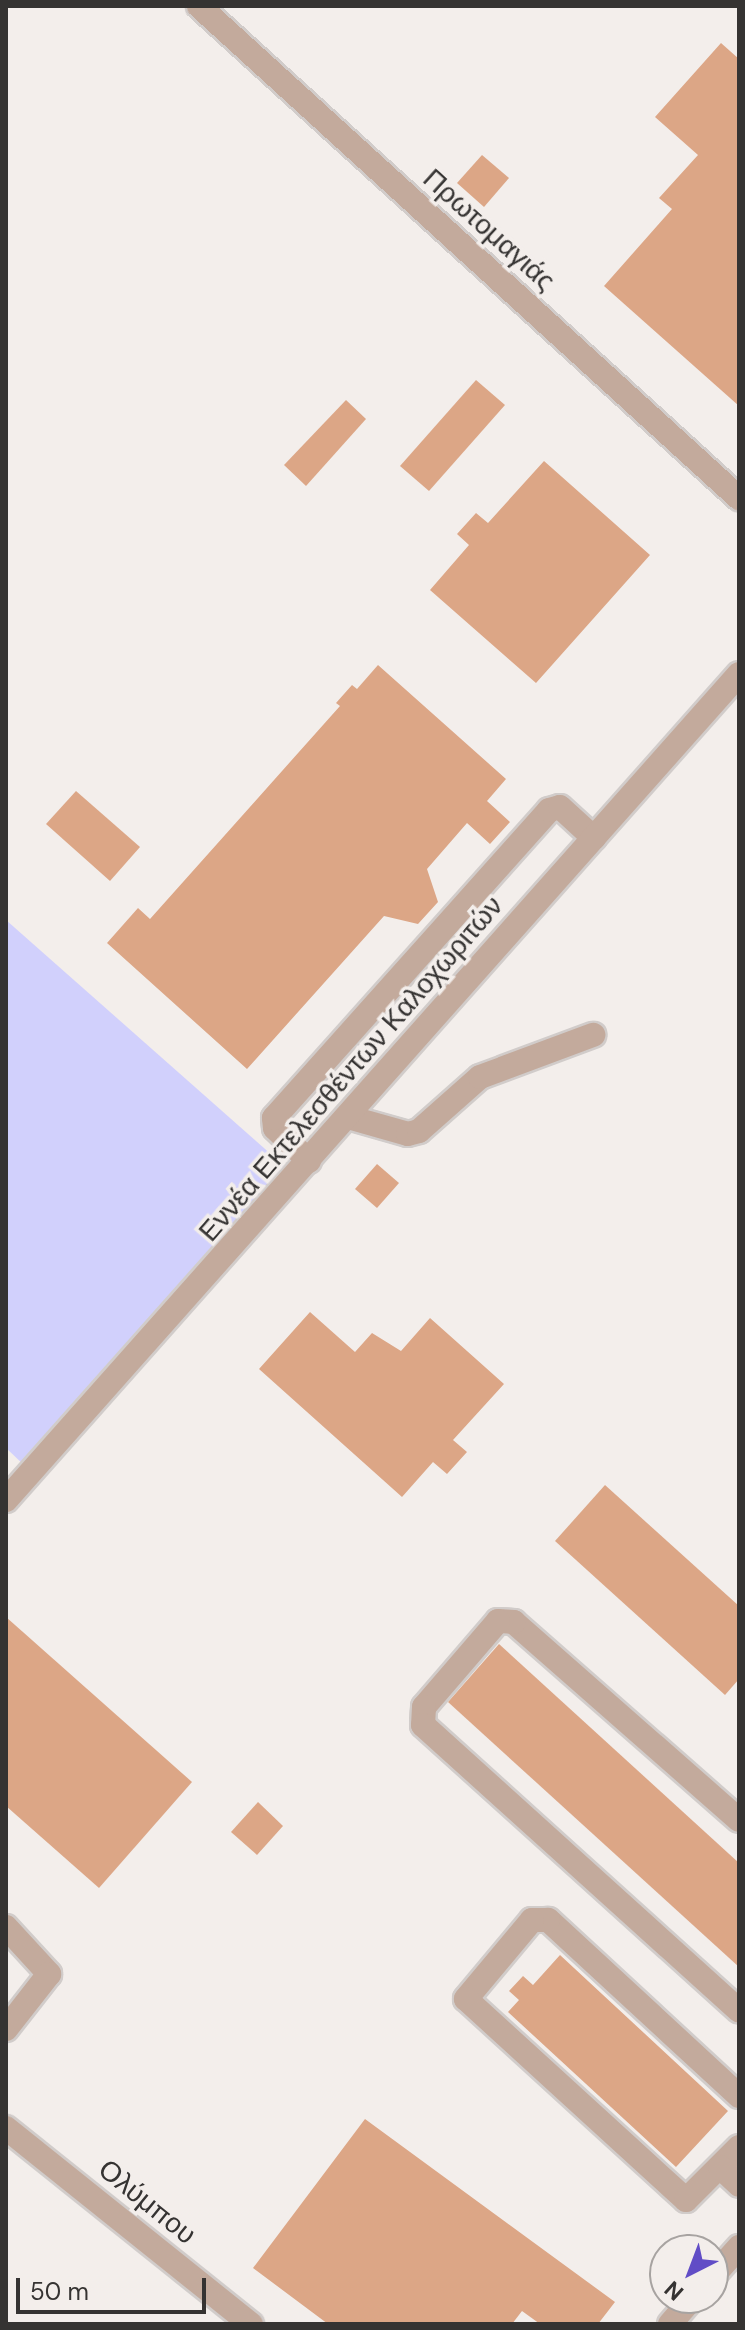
<!DOCTYPE html>
<meta charset="utf-8">
<style>
body{margin:0}
#map{position:relative;width:745px;height:2330px;overflow:hidden;background:#f3eeeb;font-family:"DM Sans",sans-serif}
div>[style]{position:absolute}
.green>*{inset:0;background:#d1d0fc}
.building>*{inset:0;background:#dca686}
.roads{filter:drop-shadow(2px 0 #d1ccca) drop-shadow(-2px 0 #d1ccca) drop-shadow(0 2px #d1ccca) drop-shadow(0 -2px #d1ccca)}
.minor>*{height:24px;margin:-12px;padding:0 12px;transform-origin:12px;border-radius:12px;background:#c3aa9c}
span{translate:-50% -50%;white-space:nowrap;text-align:center;line-height:1.15;-webkit-text-stroke:7px #f3eeeb;paint-order:stroke}
.street-label{font-size:28px;color:#353332}
.frame{position:absolute;inset:0;border:8px solid #353332;pointer-events:none}
.north{position:absolute;left:649px;top:2234px;width:80px;height:80px;box-sizing:border-box;background:#f3eeeb;border:2px solid #a7a3a1;border-radius:50%;rotate:222deg;font-size:22px;font-weight:700;line-height:32px;text-align:center;color:#353332}
.north::after{content:'';display:block;margin:auto;width:28px;height:36px;background:#614dc6;clip-path:polygon(50% 0,100% 100%,50% 72%,0 100%)}
.scale{position:absolute;left:16px;top:2278px;width:190px;height:36px;box-sizing:border-box;border:4px solid #353332;border-top:0;padding-left:10px;font-size:24px;line-height:28px;white-space:nowrap;color:#353332;-webkit-text-stroke:6px #f3eeeb;paint-order:stroke}
</style>
<div id="map">
<div class="green">
<div style="clip-path:polygon(6px 920px,290px 1171px,24px 1465px,6px 1448px)"></div>
</div>
<div class="building">
<div style="clip-path:polygon(721px 43px,739px 59px,739px 406px,604px 286px,672px 209px,659px 198px,698px 155px,655px 117px)"></div>
<div style="clip-path:polygon(482px 155px,509px 178px,484px 207px,457px 183px)"></div>
<div style="clip-path:polygon(476px 380px,505px 405px,429px 491px,400px 466px)"></div>
<div style="clip-path:polygon(346px 400px,366px 419px,306px 486px,284px 465px)"></div>
<div style="clip-path:polygon(544px 461px,650px 555px,536px 683px,430px 590px,469px 545px,457px 534px,476px 513px,488px 523px)"></div>
<div style="clip-path:polygon(378px 665px,506px 779px,487px 801px,510px 822px,490px 844px,467px 823px,427px 869px,438px 902px,418px 924px,384px 916px,247px 1069px,107px 943px,138px 908px,150px 919px,340px 706px,336px 703px,352px 685px,357px 689px)"></div>
<div style="clip-path:polygon(76px 791px,140px 847px,110px 881px,46px 824px)"></div>
<div style="clip-path:polygon(377px 1164px,399px 1183px,377px 1208px,355px 1189px)"></div>
<div style="clip-path:polygon(310px 1312px,355px 1352px,372px 1333px,401px 1351px,430px 1318px,504px 1384px,453px 1440px,467px 1452px,447px 1474px,433px 1462px,402px 1497px,259px 1369px)"></div>
<div style="clip-path:polygon(605px 1485px,739px 1606px,739px 1679px,725px 1695px,555px 1541px)"></div>
<div style="clip-path:polygon(6px 1617px,192px 1782px,99px 1888px,6px 1806px)"></div>
<div style="clip-path:polygon(499px 1644px,739px 1863px,739px 1967px,448px 1702px)"></div>
<div style="clip-path:polygon(258px 1802px,283px 1826px,257px 1855px,231px 1832px)"></div>
<div style="clip-path:polygon(560px 1955px,728px 2111px,676px 2167px,508px 2012px,519px 2000px,509px 1991px,523px 1976px,533px 1985px)"></div>
<div style="clip-path:polygon(365px 2119px,615px 2302px,598px 2324px,540px 2324px,522px 2311px,512px 2324px,328px 2324px,253px 2268px)"></div>
</div>
<div class="roads">
<div class="minor">
<div style="left:199px;top:6px;width:731px;rotate:42.34deg"></div>
<div style="left:348px;top:1117px;width:62px;rotate:15.8deg"></div>
<div style="left:408px;top:1134px;width:11px;rotate:-15deg"></div>
<div style="left:419px;top:1131px;width:81px;rotate:-41.5deg"></div>
<div style="left:480px;top:1077px;width:121px;rotate:-20.4deg"></div>
<div style="left:309px;top:1161px;width:47px;rotate:-135.9deg"></div>
<div style="left:275px;top:1128px;width:10px;rotate:-96deg"></div>
<div style="left:274px;top:1118px;width:413px;rotate:-48.2deg"></div>
<div style="left:549px;top:810px;width:11px;rotate:-15deg"></div>
<div style="left:560px;top:807px;width:46px;rotate:42.4deg"></div>
<div style="left:6px;top:1500px;width:1104px;rotate:-48.41deg"></div>
<div style="left:739px;top:1820px;width:300px;rotate:-138.7deg"></div>
<div style="left:514px;top:1622px;width:16px;rotate:-176deg"></div>
<div style="left:498px;top:1621px;width:113px;rotate:130.7deg"></div>
<div style="left:424px;top:1707px;width:18px;rotate:93deg"></div>
<div style="left:423px;top:1725px;width:426px;rotate:42.1deg"></div>
<div style="left:6px;top:1927px;width:64px;rotate:47.5deg"></div>
<div style="left:49px;top:1974px;width:70px;rotate:128deg"></div>
<div style="left:739px;top:2096px;width:260px;rotate:-137.3deg"></div>
<div style="left:548px;top:1920px;width:16px;rotate:180deg"></div>
<div style="left:532px;top:1920px;width:103px;rotate:129.9deg"></div>
<div style="left:466px;top:1999px;width:298px;rotate:42.4deg"></div>
<div style="left:686px;top:2200px;width:75px;rotate:-45deg"></div>
<div style="left:6px;top:2128px;width:314px;rotate:38.7deg"></div>
<div style="left:720px;top:2167px;width:26px;rotate:43deg"></div>
<div style="left:713px;top:2276px;width:39px;rotate:-48deg"></div>
<div style="left:670px;top:2324px;width:35px;rotate:-49deg"></div>
</div>
</div>
<div class="street-label">
<span style="left:489px;top:230px;rotate:42deg">Πρωτομαγιάς</span>
<span style="left:351px;top:1069px;rotate:-49deg">Εννέα Εκτελεσθέντων Καλοχωριτών</span>
<span style="left:147px;top:2202px;rotate:39deg">Ολύμπου</span>
</div>
<div class="frame"></div>
<div class="north">N</div>
<div class="scale">50 m</div>
</div>
